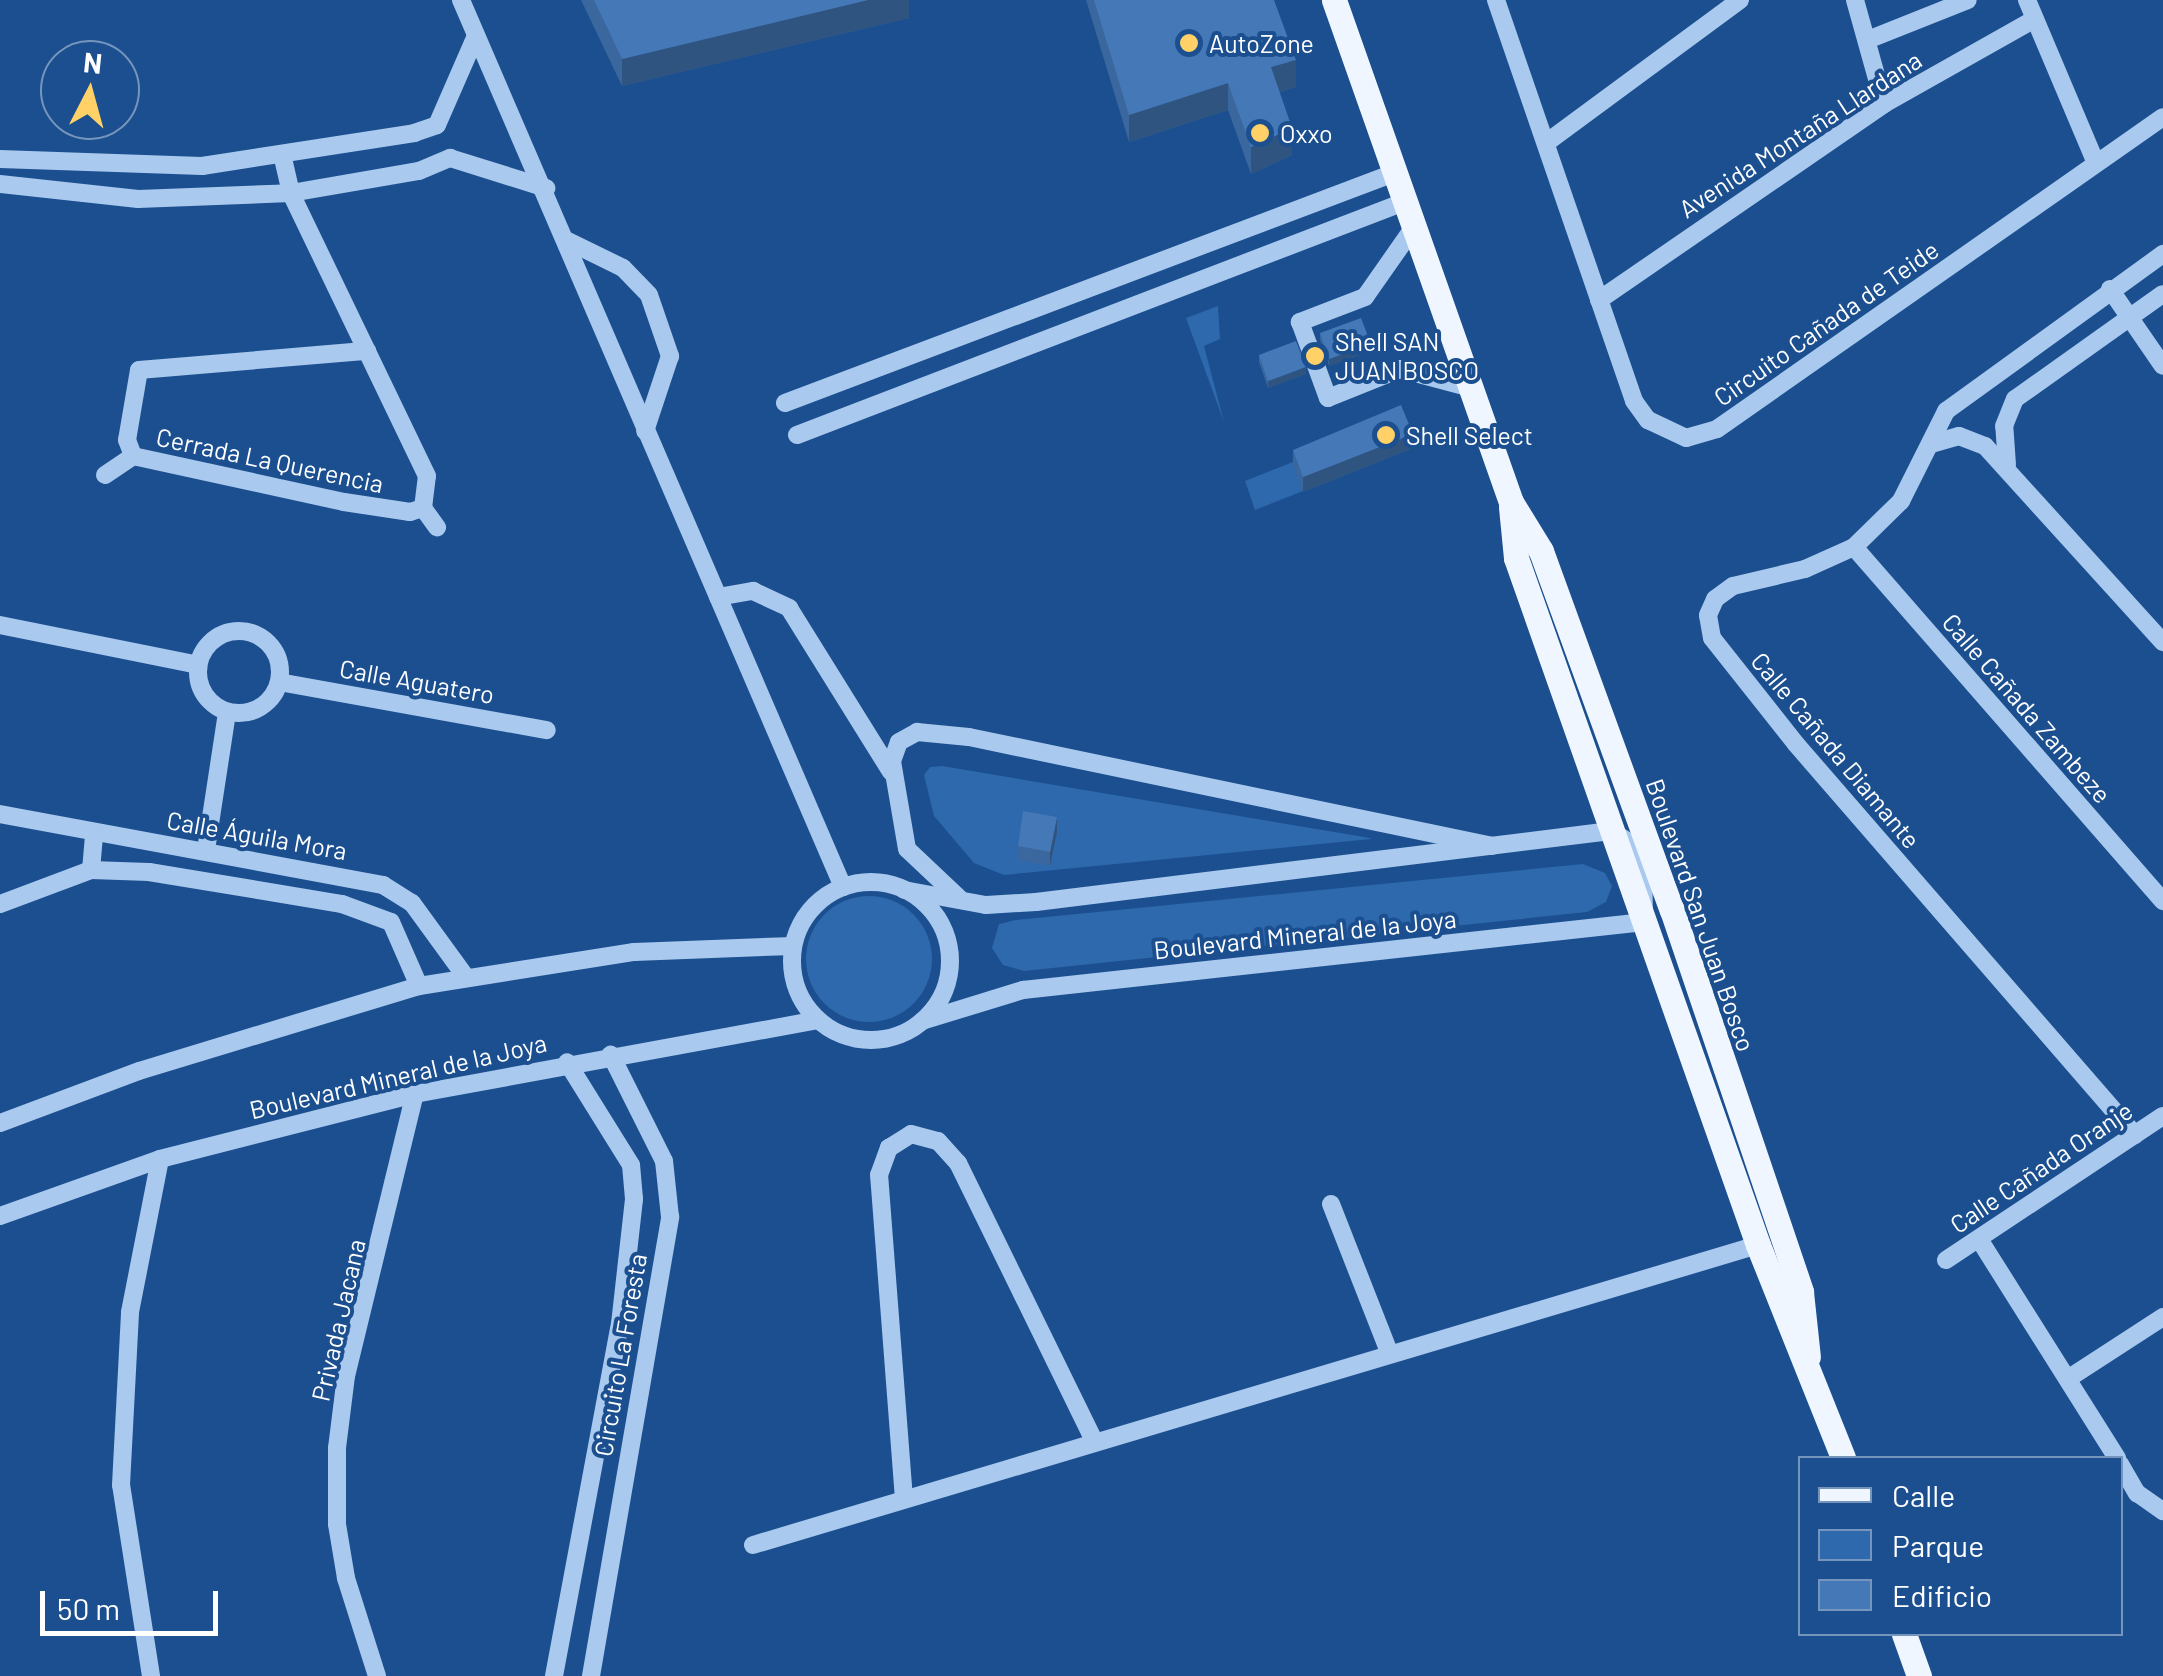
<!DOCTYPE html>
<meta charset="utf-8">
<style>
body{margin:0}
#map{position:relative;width:2163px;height:1676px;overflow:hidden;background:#1b4f8f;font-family:Barlow,sans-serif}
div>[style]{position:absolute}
.green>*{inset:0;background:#2e69ad}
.round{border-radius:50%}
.minor>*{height:18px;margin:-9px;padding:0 9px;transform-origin:9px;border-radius:9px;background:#a9c9ee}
.minor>.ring{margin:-9px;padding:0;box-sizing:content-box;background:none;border:18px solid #a9c9ee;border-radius:50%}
.major>*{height:25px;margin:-12.5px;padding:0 12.5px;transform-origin:12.5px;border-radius:12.5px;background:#f0f6ff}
.wall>*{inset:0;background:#3a679d}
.shaded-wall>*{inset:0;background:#305480}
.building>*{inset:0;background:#4478b7}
.dots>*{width:28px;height:28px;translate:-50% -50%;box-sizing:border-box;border:5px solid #1b4f8f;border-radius:50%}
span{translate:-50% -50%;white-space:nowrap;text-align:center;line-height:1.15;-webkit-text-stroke:8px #1b4f8f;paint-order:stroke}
.poi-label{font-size:25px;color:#fff}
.left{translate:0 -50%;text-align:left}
.street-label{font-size:25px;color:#fff}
.legend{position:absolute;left:1798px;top:1456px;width:325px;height:180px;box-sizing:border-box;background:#1b4f8f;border:2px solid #7695bc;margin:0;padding:12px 18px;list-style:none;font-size:30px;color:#fff}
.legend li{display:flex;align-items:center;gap:20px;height:50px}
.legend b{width:50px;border:2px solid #7695bc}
.north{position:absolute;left:40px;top:40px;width:100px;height:100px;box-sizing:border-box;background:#1b4f8f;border:2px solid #7695bc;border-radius:50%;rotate:6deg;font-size:28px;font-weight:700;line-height:40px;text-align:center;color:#fff}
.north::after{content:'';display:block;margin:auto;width:35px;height:45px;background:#ffd166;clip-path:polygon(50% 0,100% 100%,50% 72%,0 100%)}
.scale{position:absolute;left:40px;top:1591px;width:178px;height:45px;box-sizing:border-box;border:5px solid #fff;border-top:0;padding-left:12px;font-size:30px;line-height:35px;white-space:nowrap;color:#fff;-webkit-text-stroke:8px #1b4f8f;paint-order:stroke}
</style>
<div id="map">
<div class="green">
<div style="clip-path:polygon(1218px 306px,1220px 339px,1204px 346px,1224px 422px,1186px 318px)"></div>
<div style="clip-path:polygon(1293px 462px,1303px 491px,1255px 510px,1245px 481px)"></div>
<div style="clip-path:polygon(942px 766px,1370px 838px,1371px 839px,1004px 875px,974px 863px,934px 816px,924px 775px,930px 767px)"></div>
<div style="clip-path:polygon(1583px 864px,1605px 873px,1612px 886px,1606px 902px,1587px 912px,1024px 971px,1003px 965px,992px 948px,999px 924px,1016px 920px)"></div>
<div class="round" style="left:806px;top:896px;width:126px;height:126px"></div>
</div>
<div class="minor">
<div style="left:461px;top:0;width:966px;rotate:66.7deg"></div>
<div style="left:1496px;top:0;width:424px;rotate:71deg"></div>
<div style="left:1634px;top:401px;width:24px;rotate:54deg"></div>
<div style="left:1648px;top:420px;width:42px;rotate:25.3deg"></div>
<div style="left:1686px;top:438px;width:32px;rotate:-16deg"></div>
<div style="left:1717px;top:429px;width:544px;rotate:-34.97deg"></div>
<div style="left:1855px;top:0;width:108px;rotate:74.4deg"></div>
<div style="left:2027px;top:0;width:177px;rotate:67.1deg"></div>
<div style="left:1870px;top:39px;width:105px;rotate:-21.7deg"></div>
<div style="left:1546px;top:143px;width:241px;rotate:-36.4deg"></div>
<div style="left:0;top:159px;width:202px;rotate:2deg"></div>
<div style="left:202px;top:166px;width:215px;rotate:-8.8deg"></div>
<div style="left:414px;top:133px;width:24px;rotate:-19deg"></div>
<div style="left:437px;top:125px;width:95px;rotate:-66.4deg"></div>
<div style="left:0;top:184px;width:139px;rotate:6.2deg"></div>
<div style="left:138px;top:199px;width:153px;rotate:-2.2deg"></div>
<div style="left:291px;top:193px;width:130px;rotate:-9.8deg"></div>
<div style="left:419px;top:171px;width:34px;rotate:-23deg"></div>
<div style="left:450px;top:158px;width:101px;rotate:17.4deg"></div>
<div style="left:1414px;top:227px;width:85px;rotate:125deg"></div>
<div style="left:1365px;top:297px;width:70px;rotate:159deg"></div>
<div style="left:1300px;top:322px;width:81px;rotate:69.8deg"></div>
<div style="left:1328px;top:398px;width:78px;rotate:-21.9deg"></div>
<div style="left:1400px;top:369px;width:73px;rotate:15deg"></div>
<div style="left:568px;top:241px;width:61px;rotate:26.1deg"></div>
<div style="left:623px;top:268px;width:37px;rotate:46deg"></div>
<div style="left:649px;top:295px;width:65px;rotate:71deg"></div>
<div style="left:670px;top:356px;width:79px;rotate:108.4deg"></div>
<div style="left:2110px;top:289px;width:93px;rotate:55.5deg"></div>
<div style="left:1599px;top:300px;width:346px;rotate:-34.5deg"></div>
<div style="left:1884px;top:104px;width:173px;rotate:-29.4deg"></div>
<div style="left:139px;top:370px;width:71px;rotate:99.7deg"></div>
<div style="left:127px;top:440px;width:17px;rotate:69deg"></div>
<div style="left:133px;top:456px;width:216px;rotate:12.3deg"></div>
<div style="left:344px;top:502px;width:67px;rotate:8.6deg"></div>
<div style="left:410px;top:512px;width:14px;rotate:-17deg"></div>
<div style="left:423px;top:508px;width:32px;rotate:-83deg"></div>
<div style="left:427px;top:476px;width:314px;rotate:-115.7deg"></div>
<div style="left:291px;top:193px;width:37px;rotate:-103deg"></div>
<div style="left:139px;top:370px;width:229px;rotate:-4.8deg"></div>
<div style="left:785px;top:403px;width:651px;rotate:-20.69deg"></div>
<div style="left:797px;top:435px;width:650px;rotate:-21deg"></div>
<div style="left:1931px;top:444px;width:29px;rotate:-16deg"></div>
<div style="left:1959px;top:436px;width:28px;rotate:21deg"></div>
<div style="left:1985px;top:446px;width:265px;rotate:47.8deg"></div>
<div style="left:2007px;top:465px;width:39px;rotate:-94deg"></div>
<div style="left:2004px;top:426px;width:29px;rotate:-68deg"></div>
<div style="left:2015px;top:399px;width:181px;rotate:-35.4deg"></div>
<div style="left:105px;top:475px;width:34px;rotate:-34deg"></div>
<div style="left:423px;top:508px;width:24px;rotate:54deg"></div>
<div style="left:1854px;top:547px;width:470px;rotate:48.9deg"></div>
<div style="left:718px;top:597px;width:36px;rotate:-10deg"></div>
<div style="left:753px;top:591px;width:40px;rotate:25deg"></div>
<div style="left:789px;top:608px;width:193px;rotate:58.1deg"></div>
<div style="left:0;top:625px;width:202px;rotate:11.4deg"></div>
<div class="ring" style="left:198px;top:631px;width:64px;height:64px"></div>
<div style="left:279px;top:682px;width:272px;rotate:10.2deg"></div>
<div style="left:0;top:814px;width:390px;rotate:10.5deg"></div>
<div style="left:383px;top:885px;width:34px;rotate:32deg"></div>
<div style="left:412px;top:903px;width:90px;rotate:54deg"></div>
<div style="left:206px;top:850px;width:140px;rotate:-81.3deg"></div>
<div style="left:91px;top:870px;width:38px;rotate:-85deg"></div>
<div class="ring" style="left:792px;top:882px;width:140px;height:140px"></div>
<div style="left:904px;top:890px;width:83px;rotate:10.4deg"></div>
<div style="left:986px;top:905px;width:50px;rotate:-3.4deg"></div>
<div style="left:1036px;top:902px;width:579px;rotate:-7.04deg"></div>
<div style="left:1611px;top:831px;width:25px;rotate:32deg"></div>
<div style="left:1632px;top:844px;width:26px;rotate:61deg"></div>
<div style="left:959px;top:898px;width:71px;rotate:-136.7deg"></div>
<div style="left:907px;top:849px;width:89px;rotate:-99.7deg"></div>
<div style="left:892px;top:761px;width:20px;rotate:-70deg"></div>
<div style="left:899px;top:742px;width:21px;rotate:-29deg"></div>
<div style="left:917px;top:732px;width:52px;rotate:5.5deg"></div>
<div style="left:969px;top:737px;width:534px;rotate:11.77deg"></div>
<div style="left:0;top:904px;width:97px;rotate:-20.5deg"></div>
<div style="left:91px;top:870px;width:58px;rotate:2deg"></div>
<div style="left:149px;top:872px;width:196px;rotate:9.4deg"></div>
<div style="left:342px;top:904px;width:52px;rotate:20.2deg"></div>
<div style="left:391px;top:922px;width:70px;rotate:66.4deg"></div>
<div style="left:922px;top:1021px;width:106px;rotate:-17.1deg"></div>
<div style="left:1023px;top:990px;width:625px;rotate:-6.25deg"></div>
<div style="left:1644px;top:922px;width:69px;rotate:-90.8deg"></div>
<div style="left:0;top:1123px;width:148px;rotate:-20.5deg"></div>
<div style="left:139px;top:1071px;width:293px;rotate:-16.9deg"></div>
<div style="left:419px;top:986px;width:218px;rotate:-9deg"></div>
<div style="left:634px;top:952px;width:159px;rotate:-2.2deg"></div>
<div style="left:2135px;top:1135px;width:517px;rotate:-130.93deg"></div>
<div style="left:1796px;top:744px;width:135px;rotate:-128.4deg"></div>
<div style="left:1712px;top:638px;width:23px;rotate:-100deg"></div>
<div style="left:1708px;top:615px;width:17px;rotate:-66deg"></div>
<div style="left:1715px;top:599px;width:22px;rotate:-36deg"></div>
<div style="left:1733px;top:586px;width:74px;rotate:-13.3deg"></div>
<div style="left:1805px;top:569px;width:54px;rotate:-24.2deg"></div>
<div style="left:1854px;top:547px;width:66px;rotate:-44.4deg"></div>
<div style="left:1901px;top:501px;width:101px;rotate:-63.4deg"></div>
<div style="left:1946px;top:411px;width:268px;rotate:-35.9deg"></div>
<div style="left:1331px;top:1204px;width:159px;rotate:68.6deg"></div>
<div style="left:0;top:1216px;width:170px;rotate:-19.6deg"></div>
<div style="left:160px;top:1159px;width:263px;rotate:-14.3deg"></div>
<div style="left:415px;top:1094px;width:409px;rotate:-10.4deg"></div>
<div style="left:1979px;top:1239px;width:259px;rotate:57.8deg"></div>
<div style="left:1946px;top:1260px;width:260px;rotate:-33.6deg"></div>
<div style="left:2069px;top:1378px;width:112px;rotate:-33deg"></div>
<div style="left:2120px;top:1464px;width:34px;rotate:60deg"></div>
<div style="left:2137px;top:1493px;width:32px;rotate:35deg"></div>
<div style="left:904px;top:1499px;width:325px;rotate:-94.4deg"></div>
<div style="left:879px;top:1175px;width:29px;rotate:-70deg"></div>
<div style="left:889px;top:1148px;width:26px;rotate:-32deg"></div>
<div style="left:911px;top:1134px;width:28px;rotate:15deg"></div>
<div style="left:938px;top:1141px;width:30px;rotate:48deg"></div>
<div style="left:958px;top:1163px;width:309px;rotate:63.9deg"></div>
<div style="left:753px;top:1545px;width:1049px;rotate:-16.62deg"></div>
<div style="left:151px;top:1676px;width:193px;rotate:-98.9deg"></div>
<div style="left:121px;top:1485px;width:173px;rotate:-87deg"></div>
<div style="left:130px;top:1312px;width:156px;rotate:-78.9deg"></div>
<div style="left:377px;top:1676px;width:103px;rotate:-107.6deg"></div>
<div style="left:346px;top:1578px;width:55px;rotate:-99.5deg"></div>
<div style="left:337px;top:1524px;width:76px;rotate:-90deg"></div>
<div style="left:337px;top:1448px;width:73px;rotate:-82.9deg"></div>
<div style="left:346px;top:1376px;width:290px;rotate:-76.3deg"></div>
<div style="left:554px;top:1676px;width:358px;rotate:-79.4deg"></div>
<div style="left:620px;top:1324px;width:126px;rotate:-83.6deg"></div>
<div style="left:634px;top:1199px;width:34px;rotate:-95deg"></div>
<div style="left:631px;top:1165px;width:121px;rotate:-121.9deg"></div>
<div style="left:591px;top:1676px;width:466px;rotate:-80.2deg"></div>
<div style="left:670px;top:1217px;width:56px;rotate:-96.1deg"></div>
<div style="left:664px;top:1161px;width:119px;rotate:-116.6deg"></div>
</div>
<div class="major">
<div style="left:1334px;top:0;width:532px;rotate:70.58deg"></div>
<div style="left:1511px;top:502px;width:57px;rotate:58.5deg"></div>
<div style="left:1541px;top:551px;width:382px;rotate:70deg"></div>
<div style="left:1672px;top:910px;width:403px;rotate:71.3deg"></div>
<div style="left:1801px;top:1292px;width:65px;rotate:83.9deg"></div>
<div style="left:1511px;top:507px;width:51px;rotate:84.4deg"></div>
<div style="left:1516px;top:558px;width:728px;rotate:70.59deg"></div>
<div style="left:1758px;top:1245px;width:229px;rotate:68.2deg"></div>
<div style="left:1904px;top:1634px;width:45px;rotate:70.3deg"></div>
</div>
<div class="wall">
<div style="clip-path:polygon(581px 0,909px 0,909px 18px,622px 86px)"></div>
<div style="clip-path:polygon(1086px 0,1274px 0,1296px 87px,1279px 92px,1292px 155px,1251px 174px,1228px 110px,1129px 142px)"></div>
<div style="clip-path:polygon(1320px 333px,1371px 351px,1329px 366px,1320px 340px)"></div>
<div style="clip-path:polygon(1259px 355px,1306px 374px,1268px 388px,1259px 362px)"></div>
<div style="clip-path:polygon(1413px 448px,1303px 492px,1293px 464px,1293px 450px)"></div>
<div style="clip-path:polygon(1057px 832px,1050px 866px,1018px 860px,1018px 846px)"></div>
</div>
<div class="shaded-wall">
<div style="clip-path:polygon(868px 0,909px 0,909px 18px,622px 86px,622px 59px)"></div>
<div style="clip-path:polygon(1296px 60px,1296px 87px,1271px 94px,1271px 67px)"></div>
<div style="clip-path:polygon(1228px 83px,1228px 110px,1129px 142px,1129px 115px)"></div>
<div style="clip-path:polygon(1292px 128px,1292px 155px,1251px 174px,1251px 147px)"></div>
<div style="clip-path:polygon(1371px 344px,1371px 351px,1329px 366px,1329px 359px)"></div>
<div style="clip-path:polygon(1306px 367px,1306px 374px,1268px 388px,1268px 381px)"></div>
<div style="clip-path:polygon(1413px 434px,1413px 448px,1303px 492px,1303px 477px)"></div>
<div style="clip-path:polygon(1057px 817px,1057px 832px,1050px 866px,1050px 852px)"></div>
</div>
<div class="building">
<div style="clip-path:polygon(594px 0,868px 0,622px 59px)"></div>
<div style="clip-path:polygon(1094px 0,1274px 0,1296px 60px,1271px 67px,1292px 128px,1251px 147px,1228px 83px,1129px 115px)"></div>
<div style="clip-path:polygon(1361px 318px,1371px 344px,1329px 359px,1320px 333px)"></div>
<div style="clip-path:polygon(1296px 341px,1306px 367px,1268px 381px,1259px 355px)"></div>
<div style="clip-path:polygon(1401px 405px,1413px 434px,1303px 477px,1293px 450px)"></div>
<div style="clip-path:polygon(1023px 811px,1057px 817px,1050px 852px,1018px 846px)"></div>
</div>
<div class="dots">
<div style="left:1189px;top:43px;background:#ffd166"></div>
<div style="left:1260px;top:133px;background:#ffd166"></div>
<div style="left:1315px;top:356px;background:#ffd166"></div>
<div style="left:1386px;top:435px;background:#ffd166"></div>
</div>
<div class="poi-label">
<span class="left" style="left:1209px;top:43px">AutoZone</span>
<span class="left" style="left:1280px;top:133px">Oxxo</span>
<span class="left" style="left:1335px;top:356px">Shell SAN<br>JUAN BOSCO</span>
<span class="left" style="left:1406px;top:435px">Shell Select</span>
</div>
<div class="street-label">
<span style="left:1800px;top:134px;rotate:-33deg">Avenida Montaña Llardana</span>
<span style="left:1826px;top:323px;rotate:-35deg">Circuito Cañada de Teide</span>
<span style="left:270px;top:460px;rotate:12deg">Cerrada La Querencia</span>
<span style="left:417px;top:681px;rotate:10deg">Calle Aguatero</span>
<span style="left:2027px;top:708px;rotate:49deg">Calle Cañada Zambeze</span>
<span style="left:1836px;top:750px;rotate:50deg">Calle Cañada Diamante</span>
<span style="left:257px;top:835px;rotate:10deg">Calle Águila Mora</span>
<span style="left:1701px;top:915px;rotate:71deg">Boulevard San Juan Bosco</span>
<span style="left:1305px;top:934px;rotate:-6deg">Boulevard Mineral de la Joya</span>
<span style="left:398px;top:1076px;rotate:-13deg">Boulevard Mineral de la Joya</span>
<span style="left:2041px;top:1167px;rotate:-34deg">Calle Cañada Oranje</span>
<span style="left:338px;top:1320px;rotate:-77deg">Privada Jacana</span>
<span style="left:620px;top:1355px;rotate:-80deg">Circuito La Foresta</span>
</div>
<ul class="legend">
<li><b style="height:12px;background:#f0f6ff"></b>Calle</li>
<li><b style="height:28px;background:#2e69ad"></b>Parque</li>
<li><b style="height:28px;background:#4478b7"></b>Edificio</li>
</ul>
<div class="north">N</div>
<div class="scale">50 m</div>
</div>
